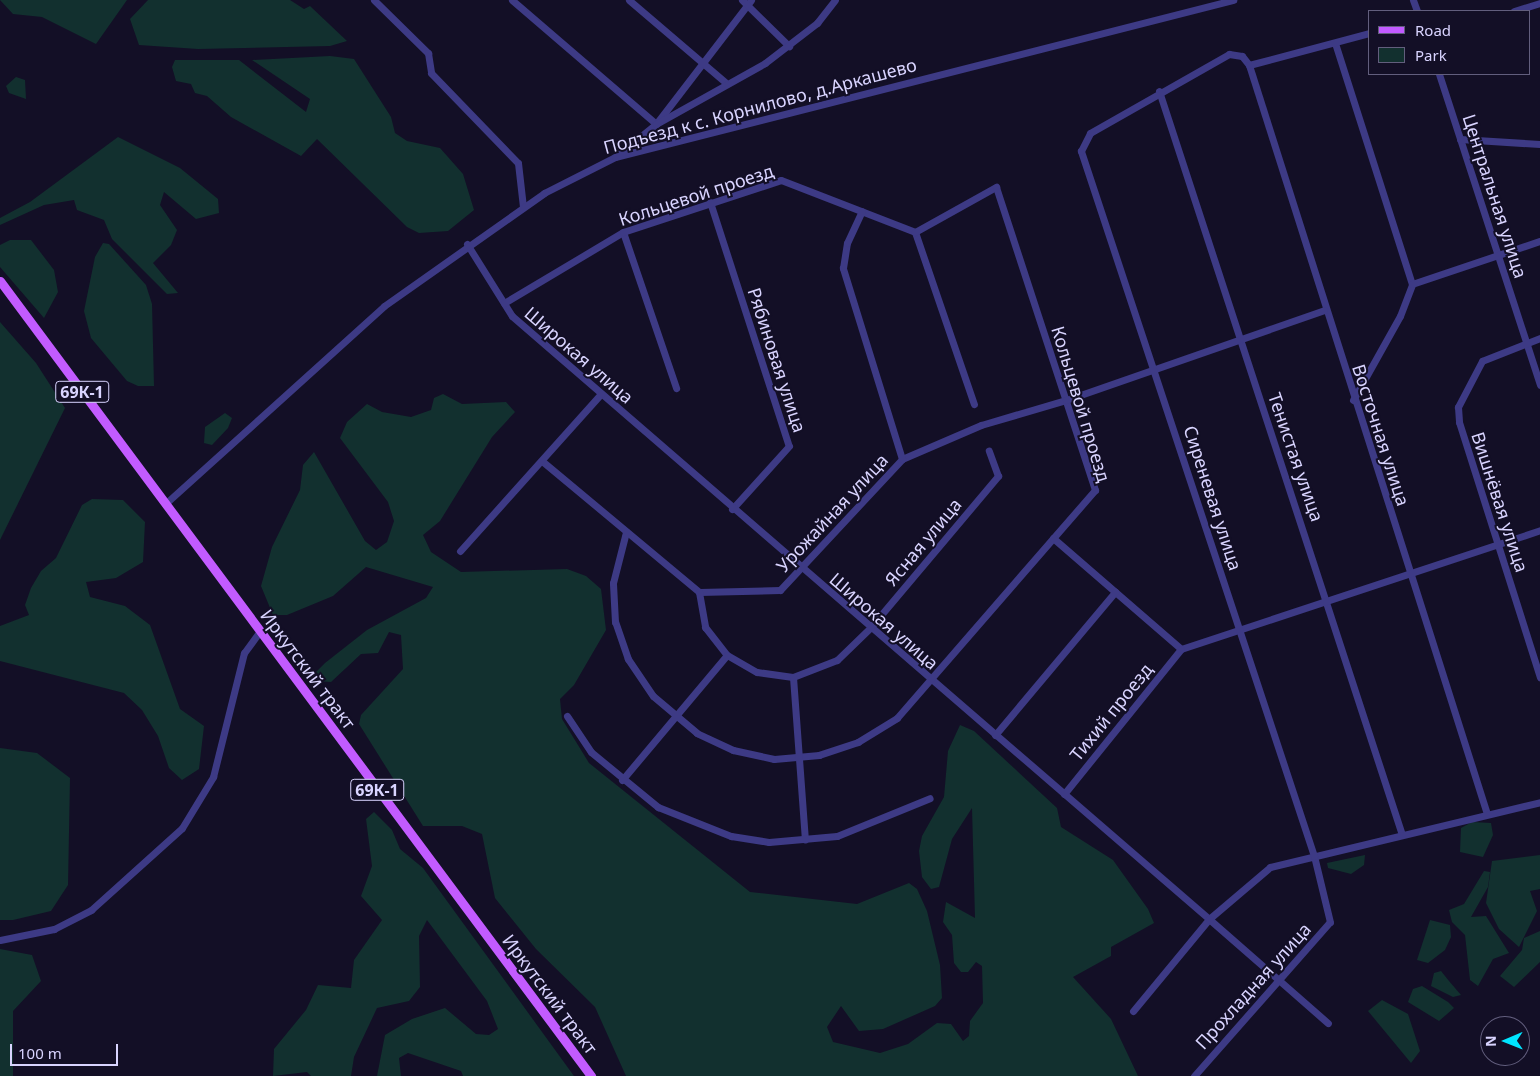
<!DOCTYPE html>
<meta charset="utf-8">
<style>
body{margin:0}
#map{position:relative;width:1540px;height:1076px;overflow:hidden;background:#130f26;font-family:"Noto Sans",sans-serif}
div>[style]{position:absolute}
.green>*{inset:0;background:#12302f}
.minor>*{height:7px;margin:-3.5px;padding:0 3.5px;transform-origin:3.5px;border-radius:3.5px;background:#3d3a85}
.major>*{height:9px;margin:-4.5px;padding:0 4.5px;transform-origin:4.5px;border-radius:4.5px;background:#c25bff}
span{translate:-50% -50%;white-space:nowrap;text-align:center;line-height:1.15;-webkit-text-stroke:4px #130f26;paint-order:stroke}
.shield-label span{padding:1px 4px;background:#130f26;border:1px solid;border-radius:4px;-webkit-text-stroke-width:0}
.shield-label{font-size:16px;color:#d9d4ff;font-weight:700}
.street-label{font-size:18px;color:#d9d4ff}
.legend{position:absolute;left:1368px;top:10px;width:162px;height:65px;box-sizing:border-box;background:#130f26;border:1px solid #625e7d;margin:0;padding:6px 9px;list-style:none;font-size:15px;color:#d9d4ff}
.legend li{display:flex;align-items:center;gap:10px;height:25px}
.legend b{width:25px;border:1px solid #625e7d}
.north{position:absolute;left:1480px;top:1016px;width:50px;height:50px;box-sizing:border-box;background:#130f26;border:1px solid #625e7d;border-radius:50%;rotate:269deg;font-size:14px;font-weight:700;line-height:20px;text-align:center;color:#d9d4ff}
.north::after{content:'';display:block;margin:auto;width:18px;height:22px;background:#00e5ff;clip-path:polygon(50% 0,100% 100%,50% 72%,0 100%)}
.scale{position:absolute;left:10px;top:1044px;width:108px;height:22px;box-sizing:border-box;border:2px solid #d9d4ff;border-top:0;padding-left:6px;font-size:15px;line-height:18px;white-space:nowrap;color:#d9d4ff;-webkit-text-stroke:4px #130f26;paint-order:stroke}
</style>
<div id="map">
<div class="green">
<div style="clip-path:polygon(0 0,127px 0,96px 44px,42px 17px,13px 14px)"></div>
<div style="clip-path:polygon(148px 0,290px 0,304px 9px,310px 6px,347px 41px,330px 46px,198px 49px,139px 45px,130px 19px)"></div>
<div style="clip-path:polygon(330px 56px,354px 59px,391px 117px,395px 133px,407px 141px,440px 148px,463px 174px,474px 210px,448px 231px,419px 233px,407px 227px,317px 139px,301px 156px,231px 117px,207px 96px,195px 93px,191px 84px,176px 81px,172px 67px,175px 60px,239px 60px,306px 112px,310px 99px,252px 60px)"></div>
<div style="clip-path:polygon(16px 77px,25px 80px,26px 99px,9px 93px,6px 86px)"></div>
<div style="clip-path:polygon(118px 137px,180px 168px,218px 199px,219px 213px,196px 219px,164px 192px,160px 205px,177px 230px,171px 245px,153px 263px,178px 293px,167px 294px,112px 239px,104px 220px,77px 210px,74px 200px,44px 205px,0 225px,0 218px,30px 202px)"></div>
<div style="clip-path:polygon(10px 240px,31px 240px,54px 270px,58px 292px,44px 318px,0 267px,0 245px)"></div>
<div style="clip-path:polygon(103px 243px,109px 244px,146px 285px,152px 304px,154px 386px,138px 386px,127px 381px,91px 338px,84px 311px,95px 257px)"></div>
<div style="clip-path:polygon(0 322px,36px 363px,65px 408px,0 540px)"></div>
<div style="clip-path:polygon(443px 394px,462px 404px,506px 402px,515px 412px,492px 437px,440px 521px,423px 535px,431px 552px,461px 572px,567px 569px,586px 576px,601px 589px,606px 630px,574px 685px,560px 699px,562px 719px,589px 763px,750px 892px,857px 904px,909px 883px,917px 889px,927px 911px,940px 965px,942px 998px,935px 1006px,883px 1029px,859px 1031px,841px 1006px,827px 1027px,833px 1042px,880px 1053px,908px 1044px,937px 1023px,951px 1024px,963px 1041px,969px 1036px,970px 1021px,983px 1003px,982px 966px,976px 962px,968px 972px,961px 972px,954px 963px,952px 935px,943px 922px,946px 902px,975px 918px,972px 808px,952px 839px,939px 887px,931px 889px,922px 877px,919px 851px,922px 836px,944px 797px,948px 751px,960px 725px,974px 731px,1057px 808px,1061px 827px,1113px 860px,1148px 909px,1154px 923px,1111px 947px,1111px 956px,1073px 977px,1111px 1019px,1138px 1076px,626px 1076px,595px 1007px,536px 949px,495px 898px,482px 834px,462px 826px,423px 826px,359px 724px,361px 715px,403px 669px,401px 635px,389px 632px,378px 653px,361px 654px,331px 682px,316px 681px,314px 674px,325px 663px,367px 630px,426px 598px,433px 587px,366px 567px,333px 596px,287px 615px,273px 615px,261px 586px,272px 547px,300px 490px,303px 465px,314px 452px,365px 541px,376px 550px,387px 542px,394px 521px,388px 502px,340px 438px,347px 422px,367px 404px,382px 412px,411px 417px,431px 410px,434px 398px)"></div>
<div style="clip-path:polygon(225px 413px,232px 418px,228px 428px,212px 445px,204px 443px,205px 427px)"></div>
<div style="clip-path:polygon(92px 499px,123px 500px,145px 522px,143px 562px,116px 578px,86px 582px,90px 597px,125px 606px,150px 625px,180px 709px,204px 726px,199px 769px,182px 780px,169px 768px,158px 736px,142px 710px,124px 693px,0 661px,0 626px,29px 615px,25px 605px,31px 588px,41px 571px,56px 558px,82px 505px)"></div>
<div style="clip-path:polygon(0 748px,37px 753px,70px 778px,68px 885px,51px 911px,13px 920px,0 920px)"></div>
<div style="clip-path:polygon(374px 812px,392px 830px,400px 849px,423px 868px,574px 1076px,463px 1076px,461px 1071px,408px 1053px,399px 1058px,401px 1076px,377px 1076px,385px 1035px,412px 1019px,445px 1008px,476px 1034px,489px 1035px,498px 1029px,487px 1001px,427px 920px,419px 936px,420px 987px,409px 1001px,377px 1008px,354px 1057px,351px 1076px,311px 1076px,307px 1072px,273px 1076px,274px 1049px,306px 1010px,318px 985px,351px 988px,354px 960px,382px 920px,361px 896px,372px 866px,366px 819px)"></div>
<div style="clip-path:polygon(1472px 822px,1491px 823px,1493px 835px,1483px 857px,1460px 852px,1461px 828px)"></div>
<div style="clip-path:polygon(1365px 855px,1364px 865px,1351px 874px,1328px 868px,1327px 863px)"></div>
<div style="clip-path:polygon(1540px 855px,1540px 889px,1530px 891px,1537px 911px,1519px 947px,1499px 929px,1486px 903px,1492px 861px)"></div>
<div style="clip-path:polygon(1484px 871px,1490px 872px,1488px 887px,1471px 917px,1486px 916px,1509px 953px,1493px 959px,1478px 986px,1470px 980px,1465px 935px,1452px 922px,1449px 910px,1464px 904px)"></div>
<div style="clip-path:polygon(1430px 920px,1450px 925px,1451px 937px,1445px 950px,1428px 963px,1417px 960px)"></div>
<div style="clip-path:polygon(1540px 931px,1540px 962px,1514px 987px,1500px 976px,1522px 950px,1524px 938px)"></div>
<div style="clip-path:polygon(0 949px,32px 955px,41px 981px,13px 1011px,13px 1076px,0 1076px)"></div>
<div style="clip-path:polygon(1441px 971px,1449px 981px,1461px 995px,1453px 997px,1431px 986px,1434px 973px)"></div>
<div style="clip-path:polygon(1422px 986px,1448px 1002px,1454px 1008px,1439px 1021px,1408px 1002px,1413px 989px)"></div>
<div style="clip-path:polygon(1382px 1000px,1408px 1014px,1420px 1051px,1411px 1063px,1368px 1011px)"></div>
</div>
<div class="minor">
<div style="left:374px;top:0;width:76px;rotate:44.5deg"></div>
<div style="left:428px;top:53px;width:20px;rotate:81deg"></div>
<div style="left:431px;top:73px;width:125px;rotate:46deg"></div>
<div style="left:518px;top:163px;width:44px;rotate:83.5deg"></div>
<div style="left:512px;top:0;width:190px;rotate:40.7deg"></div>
<div style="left:656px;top:124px;width:156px;rotate:-52.5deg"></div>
<div style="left:629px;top:0;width:126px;rotate:40.5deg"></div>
<div style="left:742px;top:0;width:66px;rotate:44.4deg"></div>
<div style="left:1413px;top:0;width:12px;rotate:70deg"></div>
<div style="left:1514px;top:11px;width:27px;rotate:-17deg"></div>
<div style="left:1335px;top:43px;width:253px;rotate:72.3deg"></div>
<div style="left:1249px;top:65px;width:786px;rotate:72.37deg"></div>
<div style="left:1439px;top:74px;width:327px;rotate:72deg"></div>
<div style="left:1159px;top:91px;width:780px;rotate:71.91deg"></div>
<div style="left:1460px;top:139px;width:80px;rotate:3.6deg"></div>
<div style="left:619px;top:154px;width:48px;rotate:-39deg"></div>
<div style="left:656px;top:124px;width:125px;rotate:-29.2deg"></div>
<div style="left:765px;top:63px;width:66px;rotate:-37.6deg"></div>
<div style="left:817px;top:23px;width:29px;rotate:-52deg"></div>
<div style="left:710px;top:202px;width:256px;rotate:72.1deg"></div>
<div style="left:789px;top:446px;width:85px;rotate:132.1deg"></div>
<div style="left:623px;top:232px;width:165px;rotate:71.2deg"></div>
<div style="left:915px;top:232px;width:182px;rotate:71.1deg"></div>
<div style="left:467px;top:244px;width:85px;rotate:58deg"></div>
<div style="left:512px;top:316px;width:922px;rotate:40.86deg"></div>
<div style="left:1209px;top:919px;width:80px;rotate:-40.4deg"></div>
<div style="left:1270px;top:867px;width:278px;rotate:-13.5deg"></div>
<div style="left:504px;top:303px;width:139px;rotate:-30.8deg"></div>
<div style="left:623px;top:232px;width:166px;rotate:-18.2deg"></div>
<div style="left:781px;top:180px;width:144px;rotate:21.2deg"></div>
<div style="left:915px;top:232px;width:93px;rotate:-29.1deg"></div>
<div style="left:996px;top:187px;width:319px;rotate:71.9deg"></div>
<div style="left:1095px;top:490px;width:302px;rotate:131deg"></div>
<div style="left:897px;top:718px;width:46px;rotate:148.4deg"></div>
<div style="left:858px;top:742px;width:41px;rotate:161.6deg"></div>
<div style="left:819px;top:755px;width:45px;rotate:174.9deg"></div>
<div style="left:774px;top:759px;width:42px;rotate:-167.6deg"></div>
<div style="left:733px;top:750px;width:40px;rotate:-155deg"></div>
<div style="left:697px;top:733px;width:57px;rotate:-139.9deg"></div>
<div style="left:653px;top:696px;width:45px;rotate:-124deg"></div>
<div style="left:628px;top:659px;width:39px;rotate:-109deg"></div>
<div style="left:615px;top:622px;width:39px;rotate:-93deg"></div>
<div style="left:613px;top:583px;width:53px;rotate:-75.7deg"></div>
<div style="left:1540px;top:338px;width:62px;rotate:158.4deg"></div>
<div style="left:1482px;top:361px;width:52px;rotate:117.6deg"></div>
<div style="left:1458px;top:407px;width:15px;rotate:86deg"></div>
<div style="left:1459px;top:422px;width:268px;rotate:72.4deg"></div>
<div style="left:1353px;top:400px;width:96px;rotate:-60.8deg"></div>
<div style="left:1400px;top:316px;width:34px;rotate:-69deg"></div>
<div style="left:1412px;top:284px;width:135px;rotate:-18.6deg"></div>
<div style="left:902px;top:459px;width:86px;rotate:-23.3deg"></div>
<div style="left:981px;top:425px;width:89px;rotate:-16.4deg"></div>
<div style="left:1066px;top:400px;width:273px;rotate:-19.2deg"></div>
<div style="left:542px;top:461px;width:204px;rotate:39.8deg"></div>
<div style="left:699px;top:592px;width:81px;rotate:-1.4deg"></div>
<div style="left:780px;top:590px;width:179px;rotate:-47deg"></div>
<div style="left:902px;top:459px;width:200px;rotate:-107.2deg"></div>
<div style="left:843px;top:268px;width:25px;rotate:-81deg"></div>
<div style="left:847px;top:243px;width:35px;rotate:-65deg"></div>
<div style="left:165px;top:504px;width:295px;rotate:-42.1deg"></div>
<div style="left:384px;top:306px;width:196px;rotate:-35.2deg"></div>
<div style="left:544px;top:193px;width:80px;rotate:-26.9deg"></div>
<div style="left:615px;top:157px;width:638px;rotate:-14.25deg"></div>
<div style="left:1053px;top:538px;width:169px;rotate:40.9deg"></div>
<div style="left:460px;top:551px;width:211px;rotate:-48.1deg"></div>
<div style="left:699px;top:592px;width:36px;rotate:80deg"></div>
<div style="left:705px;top:627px;width:36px;rotate:52deg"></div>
<div style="left:727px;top:655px;width:34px;rotate:30deg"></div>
<div style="left:757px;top:672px;width:36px;rotate:8deg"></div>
<div style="left:793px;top:677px;width:47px;rotate:-21.1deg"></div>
<div style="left:837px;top:660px;width:46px;rotate:-44.1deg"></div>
<div style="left:870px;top:628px;width:199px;rotate:-49.9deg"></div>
<div style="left:998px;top:476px;width:27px;rotate:-110deg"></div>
<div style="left:1181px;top:649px;width:378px;rotate:-18.3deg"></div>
<div style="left:793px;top:677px;width:163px;rotate:85.8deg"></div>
<div style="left:567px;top:716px;width:43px;rotate:56.3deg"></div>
<div style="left:591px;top:752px;width:87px;rotate:39.4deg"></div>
<div style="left:658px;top:807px;width:79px;rotate:21.7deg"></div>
<div style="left:731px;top:836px;width:38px;rotate:9deg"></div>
<div style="left:769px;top:842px;width:68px;rotate:-5deg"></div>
<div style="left:837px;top:836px;width:100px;rotate:-22.2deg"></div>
<div style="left:995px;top:735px;width:187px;rotate:-50deg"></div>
<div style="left:622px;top:780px;width:163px;rotate:-50deg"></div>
<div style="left:1064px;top:794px;width:186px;rotate:-51.1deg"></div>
<div style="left:0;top:940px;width:55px;rotate:-11.5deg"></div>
<div style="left:54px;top:929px;width:42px;rotate:-27.2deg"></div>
<div style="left:91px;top:910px;width:122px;rotate:-42deg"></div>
<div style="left:182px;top:828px;width:60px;rotate:-58.7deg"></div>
<div style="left:213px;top:777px;width:128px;rotate:-76deg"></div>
<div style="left:244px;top:653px;width:26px;rotate:-54deg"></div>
<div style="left:1133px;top:1011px;width:119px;rotate:-50.4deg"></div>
<div style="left:1209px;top:919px;width:158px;rotate:41.2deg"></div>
<div style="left:1194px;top:1076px;width:205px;rotate:-48.6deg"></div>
<div style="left:1330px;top:922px;width:68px;rotate:-103.6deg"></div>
<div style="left:1314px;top:856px;width:743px;rotate:-108.29deg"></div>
<div style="left:1081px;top:151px;width:20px;rotate:-63deg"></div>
<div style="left:1090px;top:133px;width:160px;rotate:-29.6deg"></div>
<div style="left:1229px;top:54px;width:13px;rotate:9deg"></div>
<div style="left:1242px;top:56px;width:11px;rotate:52deg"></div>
<div style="left:1249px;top:65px;width:124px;rotate:-14.9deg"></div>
</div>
<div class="major">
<div style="left:0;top:281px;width:991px;rotate:53.37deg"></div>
</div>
<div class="shield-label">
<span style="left:82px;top:392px">69К-1</span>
<span style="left:377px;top:790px">69К-1</span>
</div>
<div class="street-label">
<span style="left:760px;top:106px;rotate:-15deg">Подъезд к с. Корнилово, д.Аркашево</span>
<span style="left:696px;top:195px;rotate:-18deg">Кольцевой проезд</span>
<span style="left:1495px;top:196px;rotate:72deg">Центральная улица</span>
<span style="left:579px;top:355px;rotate:41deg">Широкая улица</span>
<span style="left:777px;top:360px;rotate:72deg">Рябиновая улица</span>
<span style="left:1081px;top:404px;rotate:73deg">Кольцевой проезд</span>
<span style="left:1381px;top:435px;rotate:72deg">Восточная улица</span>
<span style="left:1296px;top:457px;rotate:71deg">Тенистая улица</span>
<span style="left:1213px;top:498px;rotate:72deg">Сиреневая улица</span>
<span style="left:1500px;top:502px;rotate:72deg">Вишнёвая улица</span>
<span style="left:832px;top:513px;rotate:-47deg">Урожайная улица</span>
<span style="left:923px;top:542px;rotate:-50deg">Ясная улица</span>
<span style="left:884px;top:621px;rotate:41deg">Широкая улица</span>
<span style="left:308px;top:669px;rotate:53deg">Иркутский тракт</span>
<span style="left:1111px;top:712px;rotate:-51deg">Тихий проезд</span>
<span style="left:1253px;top:986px;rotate:-48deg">Прохладная улица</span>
<span style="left:550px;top:994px;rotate:53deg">Иркутский тракт</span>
</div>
<ul class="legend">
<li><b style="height:6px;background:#c25bff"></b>Road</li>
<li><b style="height:14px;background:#12302f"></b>Park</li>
</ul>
<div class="north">N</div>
<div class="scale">100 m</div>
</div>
